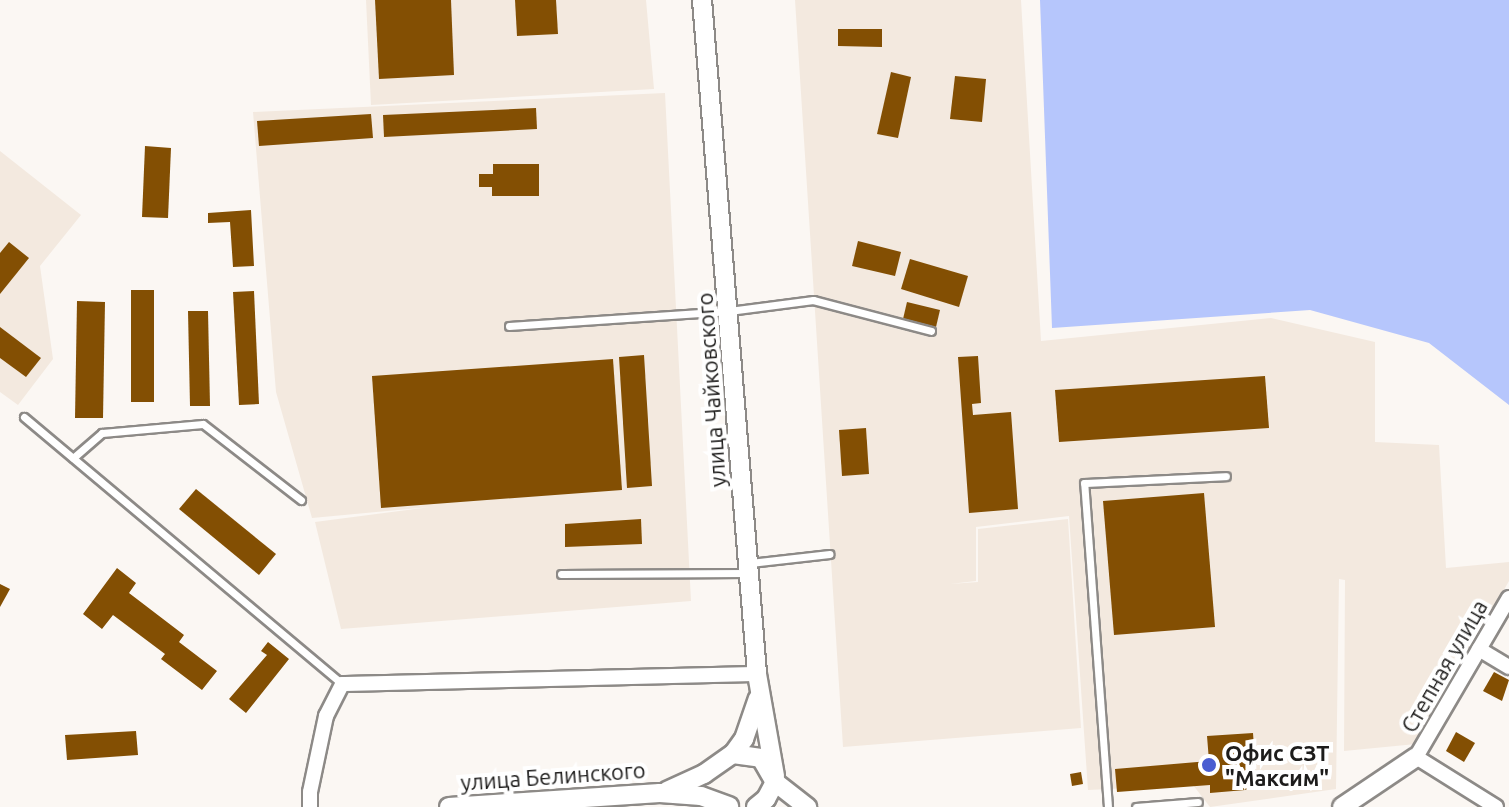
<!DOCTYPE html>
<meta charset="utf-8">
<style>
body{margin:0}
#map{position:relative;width:1509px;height:807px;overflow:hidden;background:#fbf7f3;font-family:Ubuntu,sans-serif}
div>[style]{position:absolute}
.built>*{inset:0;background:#f3e9df}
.green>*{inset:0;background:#b6c6fc}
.building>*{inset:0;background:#834f03}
.roads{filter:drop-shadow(2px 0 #8d8a87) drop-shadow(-2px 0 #8d8a87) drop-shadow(0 2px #8d8a87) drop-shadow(0 -2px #8d8a87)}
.lane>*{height:7px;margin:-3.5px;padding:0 3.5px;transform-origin:3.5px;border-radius:3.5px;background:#fff}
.street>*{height:14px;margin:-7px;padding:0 7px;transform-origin:7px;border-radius:7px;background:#fff}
.secondary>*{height:18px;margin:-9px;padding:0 9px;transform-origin:9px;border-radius:9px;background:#fff}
.dots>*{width:22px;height:22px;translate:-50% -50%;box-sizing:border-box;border:4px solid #fff;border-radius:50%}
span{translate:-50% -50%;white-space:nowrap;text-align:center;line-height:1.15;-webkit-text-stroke:8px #fff;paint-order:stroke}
.street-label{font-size:22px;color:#1d1c1b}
.poi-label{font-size:22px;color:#1d1c1b;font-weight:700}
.left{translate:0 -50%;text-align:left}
</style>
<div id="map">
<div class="built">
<div style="clip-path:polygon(366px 0,646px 0,654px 89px,371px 105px)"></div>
<div style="clip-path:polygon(795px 0,1021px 0,1041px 341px,1271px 318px,1375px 342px,1375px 442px,1439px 445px,1446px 568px,1509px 562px,1509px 581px,1416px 744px,1344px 751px,1345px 580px,1339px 579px,1336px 789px,1210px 807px,1193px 785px,1088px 790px,1069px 516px,976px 527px,976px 581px,950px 584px,978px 582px,978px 529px,1068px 519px,1081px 728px,843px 747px)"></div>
<div style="clip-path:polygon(665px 93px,691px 601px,341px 629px,315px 522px,430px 507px,312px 518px,276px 392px,253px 112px)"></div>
<div style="clip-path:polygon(0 151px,81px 215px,40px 266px,53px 359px,18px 405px,0 392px)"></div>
</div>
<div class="green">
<div style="clip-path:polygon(1040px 0,1509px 0,1509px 405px,1429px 343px,1310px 310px,1052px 328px)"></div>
</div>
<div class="building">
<div style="clip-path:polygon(375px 0,451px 0,454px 75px,379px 79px)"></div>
<div style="clip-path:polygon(515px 0,556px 0,558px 34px,517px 36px)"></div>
<div style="clip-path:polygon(838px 29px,882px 29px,882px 47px,838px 46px)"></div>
<div style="clip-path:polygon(891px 72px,911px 77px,898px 138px,877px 134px)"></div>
<div style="clip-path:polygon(955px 76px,986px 79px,982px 122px,950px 119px)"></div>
<div style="clip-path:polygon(536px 108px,537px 129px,384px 137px,383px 115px)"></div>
<div style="clip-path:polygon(371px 114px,373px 138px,259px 146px,257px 121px)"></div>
<div style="clip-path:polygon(145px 146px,171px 148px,168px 218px,142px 217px)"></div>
<div style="clip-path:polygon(493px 164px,539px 164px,539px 196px,492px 196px,492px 187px,479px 187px,479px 174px,493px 174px)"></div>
<div style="clip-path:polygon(251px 210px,254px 266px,233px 267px,230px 222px,208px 223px,208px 213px)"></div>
<div style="clip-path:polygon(858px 241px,901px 252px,895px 276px,852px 266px)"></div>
<div style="clip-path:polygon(9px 242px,29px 258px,0 294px,0 253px)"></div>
<div style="clip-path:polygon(910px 259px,968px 276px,959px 307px,901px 289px)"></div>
<div style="clip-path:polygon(131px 290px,154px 290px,154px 402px,131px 402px)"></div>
<div style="clip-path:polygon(254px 291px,259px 404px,239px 405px,233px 292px)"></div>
<div style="clip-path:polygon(77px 301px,105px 302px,103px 418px,75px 418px)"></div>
<div style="clip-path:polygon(907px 302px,940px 310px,936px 327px,903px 319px)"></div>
<div style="clip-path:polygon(188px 311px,208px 311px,210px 406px,190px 406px)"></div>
<div style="clip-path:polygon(0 327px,41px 358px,26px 377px,0 358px)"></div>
<div style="clip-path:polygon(644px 355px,652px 486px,627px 488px,619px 357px)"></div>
<div style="clip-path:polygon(978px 356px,981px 403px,972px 404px,973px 415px,1011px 412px,1018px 509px,969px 513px,958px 357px)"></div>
<div style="clip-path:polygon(613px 359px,622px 490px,381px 508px,372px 376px)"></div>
<div style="clip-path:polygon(1265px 376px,1269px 428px,1059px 442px,1055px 390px)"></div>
<div style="clip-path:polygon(866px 428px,869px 474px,842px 476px,839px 430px)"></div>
<div style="clip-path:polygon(196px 489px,276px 554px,259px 575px,179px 509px)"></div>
<div style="clip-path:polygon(1204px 493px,1215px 627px,1114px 635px,1103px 501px)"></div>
<div style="clip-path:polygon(641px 519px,642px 544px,565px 547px,565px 524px)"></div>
<div style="clip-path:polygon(117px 568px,136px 583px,129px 593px,184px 635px,179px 642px,217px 671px,202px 690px,161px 659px,165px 654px,113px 615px,102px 629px,83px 614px)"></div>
<div style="clip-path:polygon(0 584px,10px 589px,0 607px)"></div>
<div style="clip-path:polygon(268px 642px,289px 659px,246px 713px,229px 699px,267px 655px,261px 651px)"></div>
<div style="clip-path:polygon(1494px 672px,1509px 680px,1502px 701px,1483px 691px)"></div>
<div style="clip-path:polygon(136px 731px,138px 755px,67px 760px,65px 735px)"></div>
<div style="clip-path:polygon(1456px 732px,1475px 743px,1464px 762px,1446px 751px)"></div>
<div style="clip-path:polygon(1253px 733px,1257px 789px,1210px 793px,1210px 785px,1117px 792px,1115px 769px,1209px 761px,1207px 736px)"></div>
<div style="clip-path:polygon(1081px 772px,1083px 784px,1072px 786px,1070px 774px)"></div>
</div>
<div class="roads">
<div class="lane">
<div style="left:509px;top:326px;width:221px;rotate:-3.9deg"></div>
<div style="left:729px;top:311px;width:85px;rotate:-7.5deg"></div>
<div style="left:813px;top:300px;width:122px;rotate:14.7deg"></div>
<div style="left:24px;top:417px;width:415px;rotate:40deg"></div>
<div style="left:73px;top:458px;width:38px;rotate:-41deg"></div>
<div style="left:102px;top:433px;width:101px;rotate:-5.1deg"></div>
<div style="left:203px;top:424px;width:124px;rotate:37.8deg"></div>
<div style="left:750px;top:563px;width:80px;rotate:-6.5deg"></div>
<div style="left:561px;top:574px;width:185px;rotate:-0.3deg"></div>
<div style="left:1108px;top:807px;width:325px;rotate:-94.2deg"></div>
<div style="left:1084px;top:483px;width:142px;rotate:-2.8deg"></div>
<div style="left:1136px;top:807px;width:62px;rotate:-4.6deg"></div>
</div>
<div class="street">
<div style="left:1479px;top:649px;width:35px;rotate:31deg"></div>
<div style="left:310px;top:807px;width:15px;rotate:-90deg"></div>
<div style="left:310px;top:792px;width:78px;rotate:-78.1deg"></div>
<div style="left:326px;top:716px;width:36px;rotate:-63deg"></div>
<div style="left:342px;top:684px;width:415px;rotate:-1.4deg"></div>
<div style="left:1496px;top:807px;width:94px;rotate:-148deg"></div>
<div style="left:1416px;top:757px;width:184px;rotate:-59.7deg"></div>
</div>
<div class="secondary">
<div style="left:702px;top:0;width:676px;rotate:85.33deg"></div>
<div style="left:757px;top:674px;width:104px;rotate:80deg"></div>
<div style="left:733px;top:754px;width:28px;rotate:8deg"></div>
<div style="left:761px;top:758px;width:28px;rotate:60deg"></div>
<div style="left:775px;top:782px;width:41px;rotate:38deg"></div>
<div style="left:667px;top:791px;width:41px;rotate:-24.7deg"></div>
<div style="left:704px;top:774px;width:35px;rotate:-35deg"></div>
<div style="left:733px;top:754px;width:19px;rotate:-54deg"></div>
<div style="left:744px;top:739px;width:43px;rotate:-71.1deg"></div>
<div style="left:449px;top:807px;width:211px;rotate:-3.8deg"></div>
<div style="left:660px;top:793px;width:41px;rotate:4.2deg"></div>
<div style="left:701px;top:796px;width:30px;rotate:20deg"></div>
<div style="left:756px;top:807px;width:13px;rotate:-39deg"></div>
<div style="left:766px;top:799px;width:19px;rotate:-62deg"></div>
<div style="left:1342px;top:807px;width:89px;rotate:-34deg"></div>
</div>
</div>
<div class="dots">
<div style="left:1209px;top:765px;background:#4a5dd1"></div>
</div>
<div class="street-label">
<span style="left:711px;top:390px;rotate:-94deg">улица Чайковского</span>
<span style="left:1444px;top:666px;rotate:-60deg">Степная улица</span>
<span style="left:553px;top:776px;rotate:-4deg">улица Белинского</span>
</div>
<div class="poi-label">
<span class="left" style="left:1225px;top:765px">Офис СЗТ<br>"Максим"</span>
</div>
</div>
